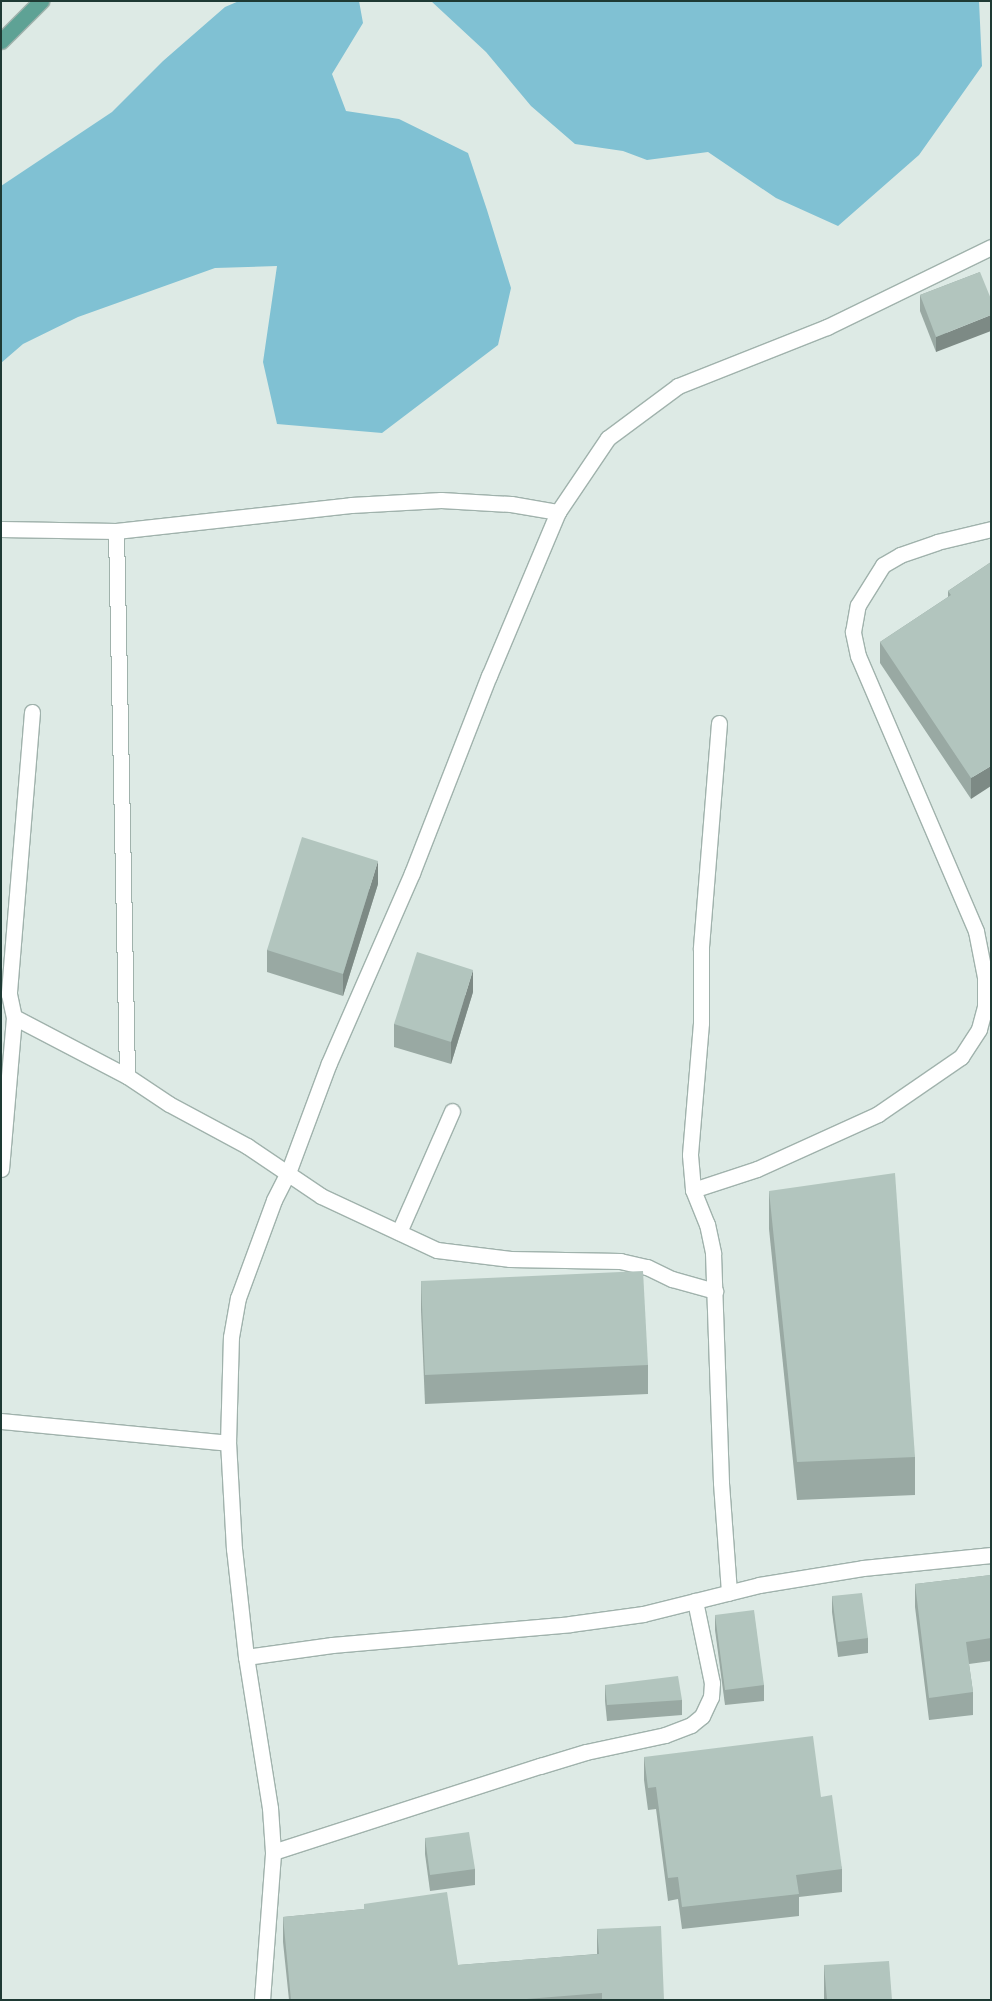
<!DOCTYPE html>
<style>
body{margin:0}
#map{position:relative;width:992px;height:2001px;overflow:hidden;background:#ddeae5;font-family:"Nunito Sans",sans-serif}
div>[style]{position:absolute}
.water>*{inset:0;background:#80c1d3}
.roads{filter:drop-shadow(1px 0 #a0b2ac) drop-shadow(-1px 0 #a0b2ac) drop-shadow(0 1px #a0b2ac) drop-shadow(0 -1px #a0b2ac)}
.street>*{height:15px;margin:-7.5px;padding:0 7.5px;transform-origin:7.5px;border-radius:7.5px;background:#fff}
.primary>*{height:15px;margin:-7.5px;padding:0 7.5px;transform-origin:7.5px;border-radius:7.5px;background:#5ea295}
.wall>*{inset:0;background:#99a9a3}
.shaded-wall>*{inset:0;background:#7d8a85}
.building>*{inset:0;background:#b2c5be}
span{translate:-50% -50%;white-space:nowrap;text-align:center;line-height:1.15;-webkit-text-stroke:5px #edf7f2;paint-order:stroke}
.frame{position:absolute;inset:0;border:2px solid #1e3a34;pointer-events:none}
</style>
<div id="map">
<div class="water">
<div style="clip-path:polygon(239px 1px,359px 1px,363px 23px,332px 74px,346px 111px,399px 119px,468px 153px,487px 210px,511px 288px,498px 345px,382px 433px,277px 424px,263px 362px,277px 266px,215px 268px,78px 317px,23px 344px,1px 363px,1px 186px,112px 112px,163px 61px,225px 7px)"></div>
<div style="clip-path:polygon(431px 1px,979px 1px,982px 66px,919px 155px,838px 226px,776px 198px,708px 152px,647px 160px,623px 151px,575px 144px,531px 106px,486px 52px)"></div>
</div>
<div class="roads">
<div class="street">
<div style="left:1px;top:529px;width:115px;rotate:1deg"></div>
<div style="left:116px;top:531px;width:236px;rotate:-6.3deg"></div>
<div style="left:351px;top:505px;width:90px;rotate:-3.2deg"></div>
<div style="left:441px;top:500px;width:70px;rotate:3.3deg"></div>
<div style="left:511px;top:504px;width:48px;rotate:9.7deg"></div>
<div style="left:116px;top:531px;width:545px;rotate:88.84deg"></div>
<div style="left:32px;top:712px;width:283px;rotate:94.7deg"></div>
<div style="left:9px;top:994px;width:24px;rotate:78deg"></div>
<div style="left:14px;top:1017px;width:127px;rotate:27.6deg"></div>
<div style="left:127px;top:1076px;width:50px;rotate:33.7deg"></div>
<div style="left:169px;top:1104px;width:89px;rotate:28.3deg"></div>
<div style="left:247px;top:1146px;width:89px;rotate:34deg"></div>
<div style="left:321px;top:1196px;width:128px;rotate:25deg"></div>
<div style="left:437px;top:1250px;width:74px;rotate:7deg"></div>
<div style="left:510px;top:1259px;width:110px;rotate:1deg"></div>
<div style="left:620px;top:1261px;width:28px;rotate:13deg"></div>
<div style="left:647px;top:1267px;width:28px;rotate:26deg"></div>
<div style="left:672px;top:1279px;width:45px;rotate:15.6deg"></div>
<div style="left:719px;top:723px;width:227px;rotate:94.6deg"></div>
<div style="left:701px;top:949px;width:74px;rotate:90deg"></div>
<div style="left:701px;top:1023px;width:132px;rotate:94.8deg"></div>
<div style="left:690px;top:1155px;width:35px;rotate:85deg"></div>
<div style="left:693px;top:1190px;width:37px;rotate:68deg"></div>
<div style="left:707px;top:1224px;width:30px;rotate:78deg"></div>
<div style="left:713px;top:1253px;width:230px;rotate:88deg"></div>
<div style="left:721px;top:1483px;width:110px;rotate:85.8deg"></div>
<div style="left:1px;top:1169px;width:153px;rotate:-85.1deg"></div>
<div style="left:693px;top:1190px;width:67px;rotate:-18.2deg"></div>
<div style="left:757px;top:1169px;width:133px;rotate:-24.4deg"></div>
<div style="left:878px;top:1114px;width:101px;rotate:-34.5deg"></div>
<div style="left:961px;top:1057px;width:33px;rotate:-57deg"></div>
<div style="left:979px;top:1029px;width:23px;rotate:-75deg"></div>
<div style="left:985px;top:1007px;width:30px;rotate:-90deg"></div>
<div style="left:985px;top:977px;width:47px;rotate:-101.1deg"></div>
<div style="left:976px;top:931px;width:299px;rotate:-113.2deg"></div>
<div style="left:858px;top:656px;width:25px;rotate:-102deg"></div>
<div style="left:853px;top:632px;width:27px;rotate:-80deg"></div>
<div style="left:858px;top:605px;width:47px;rotate:-58deg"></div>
<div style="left:883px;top:565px;width:20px;rotate:-30deg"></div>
<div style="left:900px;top:555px;width:39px;rotate:-19deg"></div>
<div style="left:937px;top:542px;width:56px;rotate:-13.5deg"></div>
<div style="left:399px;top:1232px;width:132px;rotate:-66.3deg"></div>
<div style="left:1px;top:1421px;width:228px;rotate:5.5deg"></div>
<div style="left:246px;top:1657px;width:87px;rotate:-7.9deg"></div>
<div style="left:332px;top:1645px;width:239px;rotate:-5deg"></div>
<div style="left:570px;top:1624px;width:74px;rotate:-7.8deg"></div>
<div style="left:643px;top:1614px;width:120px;rotate:-14deg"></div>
<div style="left:759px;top:1585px;width:105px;rotate:-9.3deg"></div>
<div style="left:863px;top:1568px;width:129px;rotate:-5.8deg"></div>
<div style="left:273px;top:1852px;width:281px;rotate:-17.9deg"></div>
<div style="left:540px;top:1766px;width:48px;rotate:-16.9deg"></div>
<div style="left:586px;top:1752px;width:81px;rotate:-12.1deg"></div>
<div style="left:665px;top:1735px;width:28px;rotate:-21deg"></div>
<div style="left:691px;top:1725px;width:14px;rotate:-39deg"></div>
<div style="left:702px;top:1716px;width:21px;rotate:-65deg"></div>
<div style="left:711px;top:1697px;width:14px;rotate:-86deg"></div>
<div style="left:712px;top:1683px;width:84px;rotate:-101.7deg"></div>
<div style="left:262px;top:2000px;width:148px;rotate:-85.7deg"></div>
<div style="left:273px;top:1852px;width:44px;rotate:-93.9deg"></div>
<div style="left:270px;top:1808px;width:153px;rotate:-99deg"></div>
<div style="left:246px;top:1657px;width:109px;rotate:-96.3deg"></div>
<div style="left:234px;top:1549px;width:106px;rotate:-93.2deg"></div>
<div style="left:228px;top:1443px;width:106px;rotate:-88.4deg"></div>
<div style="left:231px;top:1337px;width:40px;rotate:-80deg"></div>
<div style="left:238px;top:1298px;width:104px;rotate:-69.8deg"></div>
<div style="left:274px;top:1200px;width:30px;rotate:-63deg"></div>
<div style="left:288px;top:1173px;width:117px;rotate:-69.6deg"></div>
<div style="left:329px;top:1063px;width:207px;rotate:-66.4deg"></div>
<div style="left:412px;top:873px;width:212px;rotate:-68.7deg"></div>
<div style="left:489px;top:676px;width:178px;rotate:-67.2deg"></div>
<div style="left:558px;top:512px;width:89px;rotate:-56deg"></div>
<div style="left:608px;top:438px;width:87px;rotate:-36.6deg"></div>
<div style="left:678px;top:386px;width:160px;rotate:-21.6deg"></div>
<div style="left:827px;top:327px;width:182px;rotate:-26deg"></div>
</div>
<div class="primary">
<div style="left:1px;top:41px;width:57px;rotate:-45deg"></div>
</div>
</div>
<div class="wall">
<div style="clip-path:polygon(980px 272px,936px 352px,920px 311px,920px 295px)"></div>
<div style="clip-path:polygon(991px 562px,971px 799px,880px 663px,880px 642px,948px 597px,948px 591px)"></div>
<div style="clip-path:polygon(378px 884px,343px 996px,267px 972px,267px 950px)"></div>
<div style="clip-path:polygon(473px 992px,451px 1064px,394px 1047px,394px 1024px)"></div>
<div style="clip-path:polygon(769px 1191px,915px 1457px,915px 1495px,797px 1500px,769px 1229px)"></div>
<div style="clip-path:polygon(421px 1281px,648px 1365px,648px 1394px,425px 1404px,421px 1310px)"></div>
<div style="clip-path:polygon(991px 1575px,991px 1661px,969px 1664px,973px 1692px,973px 1715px,929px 1720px,915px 1607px,915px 1584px)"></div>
<div style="clip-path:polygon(832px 1596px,868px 1638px,868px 1653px,838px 1657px,832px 1612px)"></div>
<div style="clip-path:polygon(715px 1615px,764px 1685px,764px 1701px,725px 1705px,715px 1630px)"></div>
<div style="clip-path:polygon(605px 1685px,682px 1700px,682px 1715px,607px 1721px,605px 1701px)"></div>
<div style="clip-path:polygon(644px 1757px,821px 1797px,842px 1869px,842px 1892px,799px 1897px,799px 1916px,682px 1929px,678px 1899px,668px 1901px,656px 1809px,648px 1810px,644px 1780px)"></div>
<div style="clip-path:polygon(425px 1838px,475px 1869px,475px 1885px,430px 1891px,425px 1854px)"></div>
<div style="clip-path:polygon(364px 1904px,458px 1965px,597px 1954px,597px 1929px,664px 2000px,289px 2000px,283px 1942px,283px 1917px,364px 1909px)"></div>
<div style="clip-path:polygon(824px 1965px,892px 2000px,824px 2000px)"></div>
</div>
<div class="shaded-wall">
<div style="clip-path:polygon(991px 315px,991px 331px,936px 352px,936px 337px)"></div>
<div style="clip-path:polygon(991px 766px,991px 786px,971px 799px,971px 778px)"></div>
<div style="clip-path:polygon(378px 861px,378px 884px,343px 996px,343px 974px)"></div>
<div style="clip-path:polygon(473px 970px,473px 992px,451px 1064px,451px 1042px)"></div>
</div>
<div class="building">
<div style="clip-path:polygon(980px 272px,991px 299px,991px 315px,936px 337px,920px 295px)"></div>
<div style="clip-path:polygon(991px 562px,991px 766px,971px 778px,880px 642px,951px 595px,948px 591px)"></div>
<div style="clip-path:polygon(302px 837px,378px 861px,343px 974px,267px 950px)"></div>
<div style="clip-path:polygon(417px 952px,473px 970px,451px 1042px,394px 1024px)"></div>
<div style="clip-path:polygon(895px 1173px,915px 1457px,797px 1462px,769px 1191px)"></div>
<div style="clip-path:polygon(643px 1271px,648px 1365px,425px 1375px,421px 1281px)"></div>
<div style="clip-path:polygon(991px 1575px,991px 1638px,966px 1642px,973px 1692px,929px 1698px,915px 1584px)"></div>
<div style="clip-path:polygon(862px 1593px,868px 1638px,838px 1642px,832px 1596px)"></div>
<div style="clip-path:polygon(754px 1610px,764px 1685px,725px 1690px,715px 1615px)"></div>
<div style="clip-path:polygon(678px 1676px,682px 1700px,607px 1705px,605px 1685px)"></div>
<div style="clip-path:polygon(813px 1736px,821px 1797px,832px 1795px,842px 1869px,796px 1875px,799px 1894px,682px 1907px,678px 1877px,668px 1878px,656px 1787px,648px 1788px,644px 1757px)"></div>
<div style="clip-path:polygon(469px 1832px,475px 1869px,430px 1875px,425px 1838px)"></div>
<div style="clip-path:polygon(447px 1892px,458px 1965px,599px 1954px,597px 1929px,661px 1926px,664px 2000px,602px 2000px,602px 1993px,514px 2000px,291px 2000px,283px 1917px,364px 1909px,364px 1904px)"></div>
<div style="clip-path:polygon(889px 1961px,892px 2000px,827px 2000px,824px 1965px)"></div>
</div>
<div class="frame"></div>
</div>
